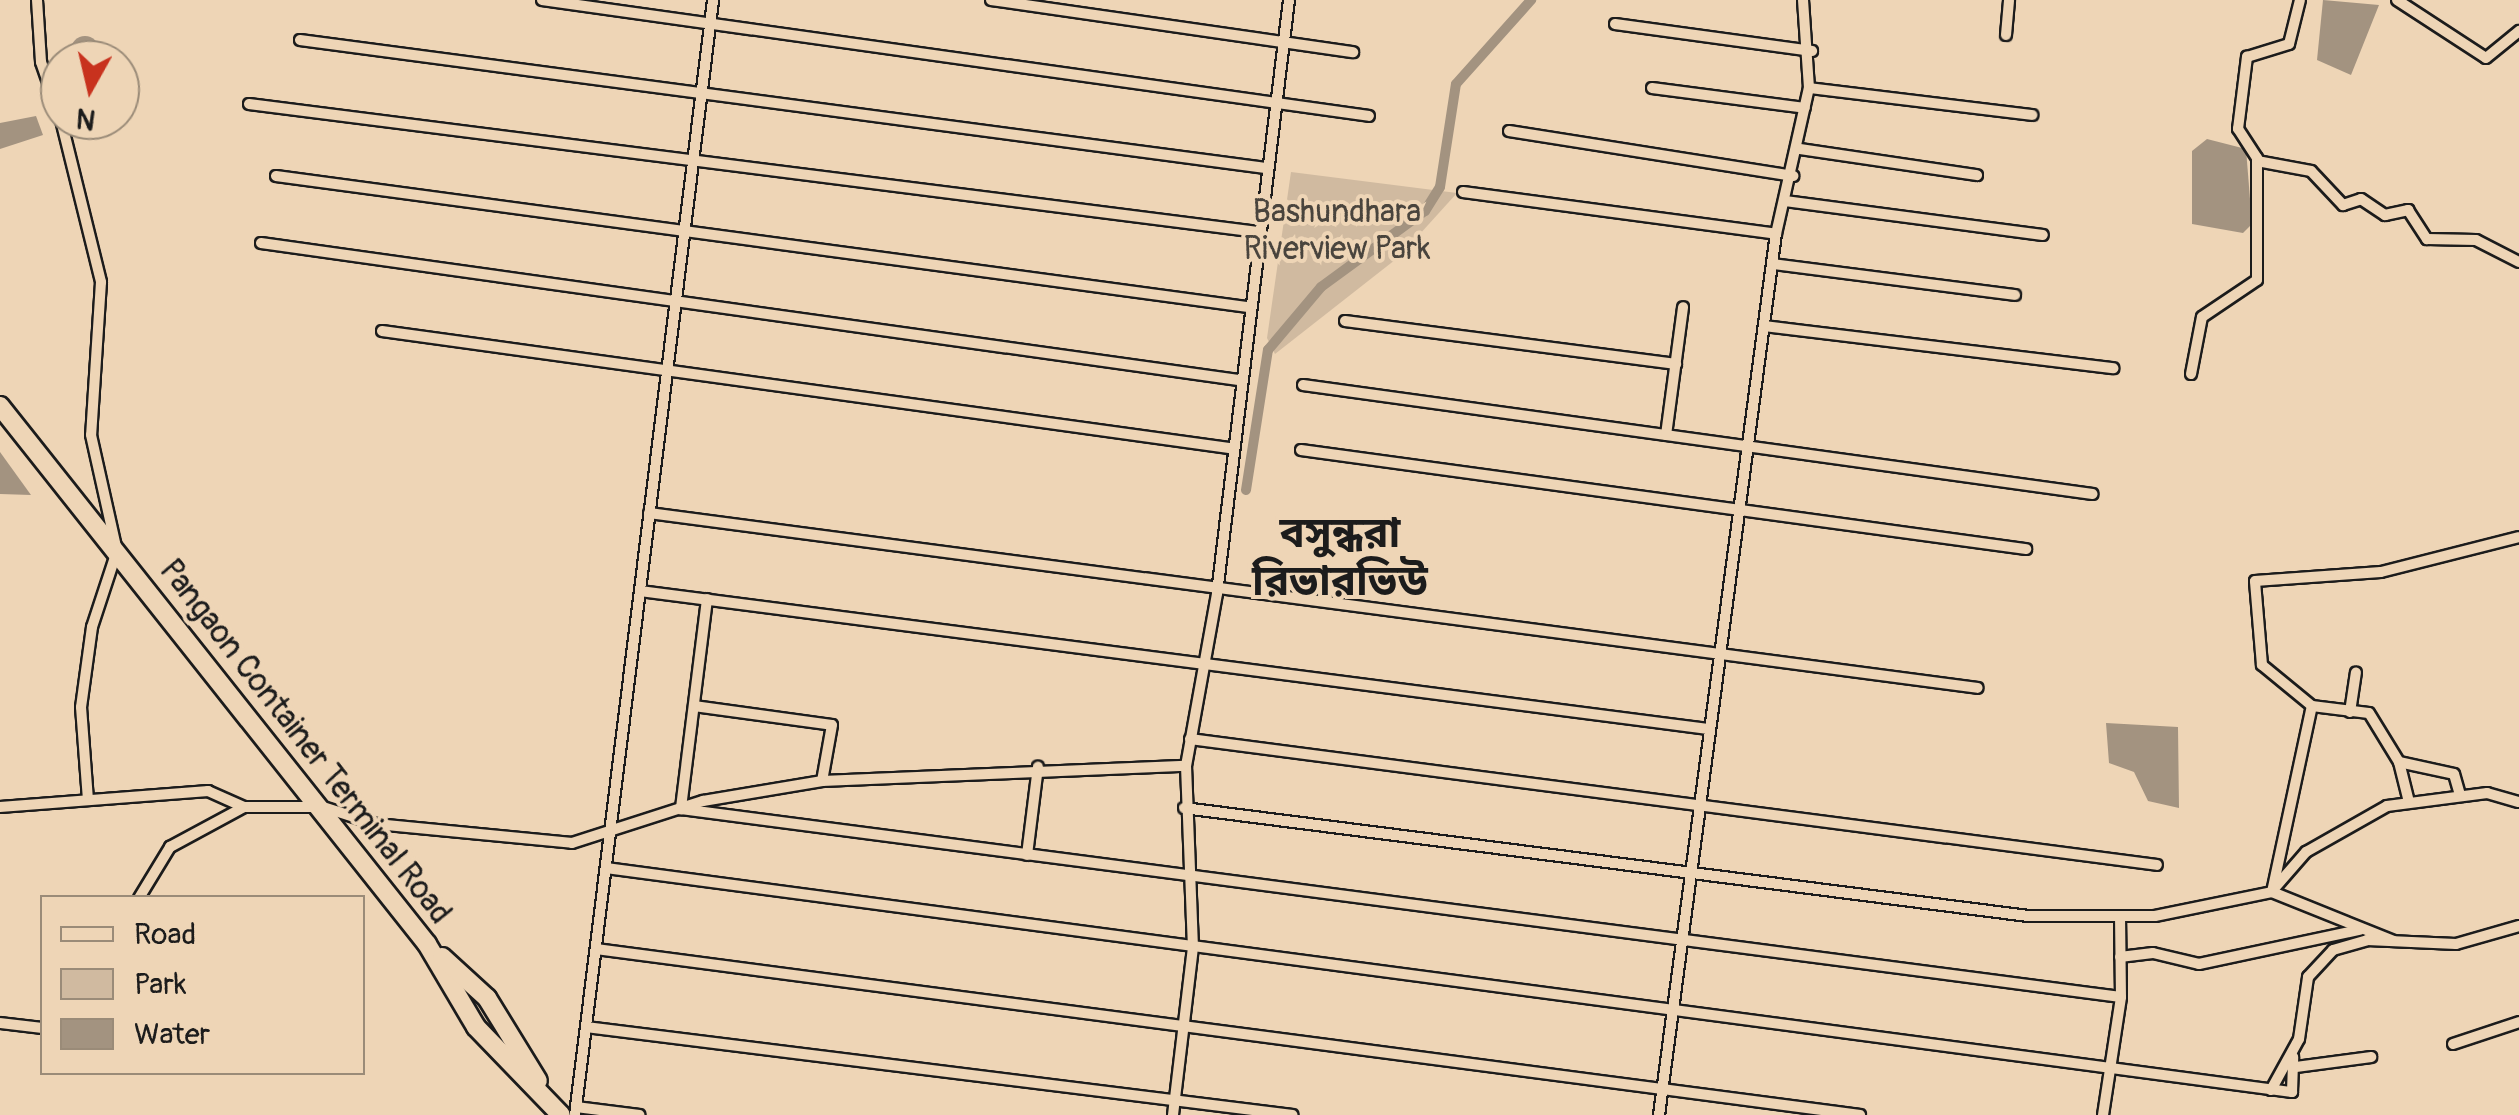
<!DOCTYPE html>
<meta charset="utf-8">
<style>
body{margin:0}
#map{position:relative;width:2519px;height:1115px;overflow:hidden;background:#eed5b6;font-family:Pangolin,"Noto Sans Bengali",sans-serif}
div>[style]{position:absolute}
.green>*{inset:0;background:#d0baa0}
.water>*{inset:0;background:#a39380}
.round{border-radius:50%}
.canal>*{height:10px;margin:-5px;padding:0 5px;transform-origin:5px;border-radius:5px;background:#a39380}
.roads{filter:drop-shadow(2px 0 #1c1c1c) drop-shadow(-2px 0 #1c1c1c) drop-shadow(0 2px #1c1c1c) drop-shadow(0 -2px #1c1c1c)}
.street>*{height:10px;margin:-5px;padding:0 5px;transform-origin:5px;border-radius:5px;background:#eed5b6}
.highway>*{height:18px;margin:-9px;padding:0 9px;transform-origin:9px;border-radius:9px;background:#eed5b6}
span{translate:-50% -50%;white-space:nowrap;text-align:center;line-height:1.15;-webkit-text-stroke:8px #eed5b6;paint-order:stroke}
.park-label{font-size:32px;color:#49443d}
.street-label{font-size:32px;color:#1c1c1c}
.district-label{font-size:42px;color:#1c1c1c;font-weight:700}
.legend{position:absolute;left:40px;top:895px;width:325px;height:180px;box-sizing:border-box;background:#eed5b6;border:2px solid #9a8b78;margin:0;padding:12px 18px;list-style:none;font-size:30px;color:#1c1c1c}
.legend li{display:flex;align-items:center;gap:20px;height:50px}
.legend b{width:50px;border:2px solid #9a8b78}
.north{position:absolute;left:40px;top:40px;width:100px;height:100px;box-sizing:border-box;background:#eed5b6;border:2px solid #9a8b78;border-radius:50%;rotate:188deg;font-size:28px;font-weight:700;line-height:40px;text-align:center;color:#1c1c1c}
.north::after{content:'';display:block;margin:auto;width:35px;height:45px;background:#c8321e;clip-path:polygon(50% 0,100% 100%,50% 72%,0 100%)}
</style>
<div id="map">
<div class="green">
<div style="clip-path:polygon(1291px 172px,1457px 193px,1400px 256px,1275px 354px,1267px 338px)"></div>
</div>
<div class="water">
<div style="clip-path:polygon(2323px 0,2379px 5px,2351px 75px,2317px 60px)"></div>
<div class="round" style="left:71px;top:36px;width:28px;height:28px"></div>
<div style="clip-path:polygon(36px 116px,43px 135px,0 149px,0 123px)"></div>
<div style="clip-path:polygon(2207px 139px,2246px 149px,2252px 224px,2243px 233px,2192px 224px,2192px 151px)"></div>
<div style="clip-path:polygon(0 452px,31px 495px,0 494px)"></div>
<div style="clip-path:polygon(2106px 723px,2178px 727px,2179px 808px,2148px 801px,2134px 772px,2109px 763px)"></div>
</div>
<div class="canal">
<div style="left:1246px;top:490px;width:142px;rotate:-81.1deg"></div>
<div style="left:1268px;top:350px;width:82px;rotate:-49.9deg"></div>
<div style="left:1321px;top:287px;width:129px;rotate:-36.2deg"></div>
<div style="left:1425px;top:211px;width:28px;rotate:-58deg"></div>
<div style="left:1440px;top:187px;width:104px;rotate:-81.2deg"></div>
<div style="left:1456px;top:84px;width:113px;rotate:-48.2deg"></div>
</div>
<div class="roads">
<div class="street">
<div style="left:37px;top:0;width:62px;rotate:86.3deg"></div>
<div style="left:41px;top:62px;width:58px;rotate:70.9deg"></div>
<div style="left:542px;top:0;width:835px;rotate:7.98deg"></div>
<div style="left:991px;top:0;width:366px;rotate:8.2deg"></div>
<div style="left:2397px;top:0;width:106px;rotate:33.1deg"></div>
<div style="left:2486px;top:58px;width:43px;rotate:-39.3deg"></div>
<div style="left:1615px;top:24px;width:199px;rotate:7.8deg"></div>
<div style="left:2006px;top:35px;width:35px;rotate:-85deg"></div>
<div style="left:300px;top:40px;width:974px;rotate:7.55deg"></div>
<div style="left:1652px;top:88px;width:154px;rotate:7.4deg"></div>
<div style="left:1809px;top:88px;width:225px;rotate:6.9deg"></div>
<div style="left:249px;top:104px;width:1017px;rotate:7.23deg"></div>
<div style="left:61px;top:120px;width:167px;rotate:76.1deg"></div>
<div style="left:101px;top:282px;width:153px;rotate:93.7deg"></div>
<div style="left:91px;top:435px;width:119px;rotate:77.4deg"></div>
<div style="left:117px;top:551px;width:80px;rotate:108.2deg"></div>
<div style="left:92px;top:627px;width:81px;rotate:97.8deg"></div>
<div style="left:81px;top:707px;width:93px;rotate:85.7deg"></div>
<div style="left:1509px;top:131px;width:288px;rotate:9deg"></div>
<div style="left:1800px;top:149px;width:179px;rotate:8.4deg"></div>
<div style="left:2257px;top:161px;width:55px;rotate:10.5deg"></div>
<div style="left:2311px;top:171px;width:47px;rotate:46.7deg"></div>
<div style="left:2343px;top:205px;width:19px;rotate:-18deg"></div>
<div style="left:2361px;top:199px;width:29px;rotate:34deg"></div>
<div style="left:2385px;top:215px;width:24px;rotate:-12deg"></div>
<div style="left:2408px;top:210px;width:35px;rotate:57deg"></div>
<div style="left:2427px;top:239px;width:49px;rotate:1.2deg"></div>
<div style="left:2476px;top:240px;width:48px;rotate:27.1deg"></div>
<div style="left:276px;top:176px;width:981px;rotate:7.68deg"></div>
<div style="left:1463px;top:192px;width:316px;rotate:7.6deg"></div>
<div style="left:1785px;top:201px;width:260px;rotate:7.5deg"></div>
<div style="left:261px;top:243px;width:987px;rotate:7.98deg"></div>
<div style="left:1773px;top:264px;width:244px;rotate:7.3deg"></div>
<div style="left:1345px;top:321px;width:334px;rotate:7.4deg"></div>
<div style="left:1764px;top:326px;width:352px;rotate:6.9deg"></div>
<div style="left:382px;top:331px;width:855px;rotate:7.86deg"></div>
<div style="left:2191px;top:374px;width:58px;rotate:-79.1deg"></div>
<div style="left:2202px;top:317px;width:66px;rotate:-33.9deg"></div>
<div style="left:2257px;top:280px;width:122px;rotate:-90deg"></div>
<div style="left:2257px;top:158px;width:35px;rotate:-123deg"></div>
<div style="left:2238px;top:129px;width:73px;rotate:-82.9deg"></div>
<div style="left:2247px;top:57px;width:44px;rotate:-17.2deg"></div>
<div style="left:2289px;top:44px;width:45px;rotate:-76deg"></div>
<div style="left:1303px;top:385px;width:797px;rotate:7.86deg"></div>
<div style="left:1666px;top:435px;width:129px;rotate:-82.4deg"></div>
<div style="left:1301px;top:450px;width:732px;rotate:7.78deg"></div>
<div style="left:649px;top:513px;width:1340px;rotate:7.5deg"></div>
<div style="left:640px;top:591px;width:1077px;rotate:7.36deg"></div>
<div style="left:707px;top:599px;width:212px;rotate:97.1deg"></div>
<div style="left:681px;top:809px;width:1452px;rotate:7.44deg"></div>
<div style="left:694px;top:706px;width:139px;rotate:7.8deg"></div>
<div style="left:832px;top:725px;width:57px;rotate:100.1deg"></div>
<div style="left:2312px;top:706px;width:57px;rotate:7deg"></div>
<div style="left:2369px;top:713px;width:57px;rotate:58.5deg"></div>
<div style="left:2399px;top:762px;width:41px;rotate:76deg"></div>
<div style="left:2350px;top:712px;width:40px;rotate:-81.5deg"></div>
<div style="left:1190px;top:739px;width:975px;rotate:7.42deg"></div>
<div style="left:2399px;top:762px;width:56px;rotate:12.3deg"></div>
<div style="left:2454px;top:774px;width:22px;rotate:74deg"></div>
<div style="left:0;top:807px;width:209px;rotate:-4.4deg"></div>
<div style="left:208px;top:791px;width:39px;rotate:24deg"></div>
<div style="left:244px;top:807px;width:79px"></div>
<div style="left:323px;top:807px;width:56px;rotate:17.8deg"></div>
<div style="left:376px;top:824px;width:197px;rotate:5.5deg"></div>
<div style="left:572px;top:843px;width:138px;rotate:-17.8deg"></div>
<div style="left:703px;top:801px;width:121px;rotate:-9.5deg"></div>
<div style="left:822px;top:781px;width:364px;rotate:-2.4deg"></div>
<div style="left:1184px;top:808px;width:851px;rotate:7.29deg"></div>
<div style="left:2028px;top:916px;width:127px"></div>
<div style="left:2155px;top:916px;width:119px;rotate:-11.6deg"></div>
<div style="left:2272px;top:892px;width:131px;rotate:21.9deg"></div>
<div style="left:1027px;top:855px;width:89px;rotate:-82.9deg"></div>
<div style="left:606px;top:868px;width:1701px;rotate:7.57deg"></div>
<div style="left:2292px;top:1092px;width:35px;rotate:-88deg"></div>
<div style="left:2272px;top:891px;width:52px;rotate:-48.9deg"></div>
<div style="left:2306px;top:852px;width:93px;rotate:-29.6deg"></div>
<div style="left:2387px;top:806px;width:101px;rotate:-7.4deg"></div>
<div style="left:2487px;top:793px;width:33px;rotate:16deg"></div>
<div style="left:2272px;top:892px;width:190px;rotate:-77.9deg"></div>
<div style="left:2312px;top:706px;width:65px;rotate:-140.6deg"></div>
<div style="left:2262px;top:665px;width:84px;rotate:-94.8deg"></div>
<div style="left:2255px;top:581px;width:126px;rotate:-4.1deg"></div>
<div style="left:2381px;top:572px;width:142px;rotate:-14.2deg"></div>
<div style="left:139px;top:898px;width:60px;rotate:-58.7deg"></div>
<div style="left:170px;top:847px;width:84px;rotate:-28.4deg"></div>
<div style="left:596px;top:949px;width:1275px;rotate:7.48deg"></div>
<div style="left:2120px;top:957px;width:33px;rotate:-7deg"></div>
<div style="left:2153px;top:953px;width:47px;rotate:13.4deg"></div>
<div style="left:2199px;top:964px;width:164px;rotate:-12deg"></div>
<div style="left:0;top:1023px;width:42px;rotate:6.8deg"></div>
<div style="left:586px;top:1027px;width:712px;rotate:7.1deg"></div>
<div style="left:2453px;top:1044px;width:70px;rotate:-18.4deg"></div>
<div style="left:2296px;top:1067px;width:76px;rotate:-7.6deg"></div>
<div style="left:2271px;top:1090px;width:58px;rotate:-61.2deg"></div>
<div style="left:2299px;top:1039px;width:63px;rotate:-81.7deg"></div>
<div style="left:2308px;top:977px;width:37px;rotate:-47deg"></div>
<div style="left:2333px;top:950px;width:35px;rotate:-16deg"></div>
<div style="left:2367px;top:940px;width:89px;rotate:2.6deg"></div>
<div style="left:2456px;top:944px;width:66px;rotate:-15.9deg"></div>
<div style="left:576px;top:1107px;width:64px;rotate:7.2deg"></div>
<div style="left:575px;top:1115px;width:1124px;rotate:-82.94deg"></div>
<div style="left:1173px;top:1115px;width:168px;rotate:-83.2deg"></div>
<div style="left:1193px;top:948px;width:182px;rotate:-92.2deg"></div>
<div style="left:1186px;top:766px;width:176px;rotate:-79.8deg"></div>
<div style="left:1217px;top:593px;width:597px;rotate:-83.08deg"></div>
<div style="left:1659px;top:1115px;width:889px;rotate:-82.44deg"></div>
<div style="left:1776px;top:234px;width:150px;rotate:-77.3deg"></div>
<div style="left:1809px;top:88px;width:88px;rotate:-93.9deg"></div>
<div style="left:2103px;top:1115px;width:119px;rotate:-81.3deg"></div>
<div style="left:2121px;top:997px;width:79px;rotate:-90.7deg"></div>
</div>
<div class="highway">
<div style="left:0;top:406px;width:687px;rotate:51.56deg"></div>
<div style="left:427px;top:944px;width:96px;rotate:59.4deg"></div>
<div style="left:476px;top:1027px;width:122px;rotate:46deg"></div>
<div style="left:442px;top:957px;width:61px;rotate:42.3deg"></div>
<div style="left:487px;top:998px;width:97px;rotate:58.4deg"></div>
</div>
</div>
<div class="park-label">
<span style="left:1337px;top:231px">Bashundhara<br>Riverview Park</span>
</div>
<div class="street-label">
<span style="left:305px;top:742px;rotate:52deg">Pangaon Container Terminal Road</span>
</div>
<div class="district-label">
<span style="left:1340px;top:558px">বসুন্ধরা<br>রিভারভিউ</span>
</div>
<ul class="legend">
<li><b style="height:12px;background:#eed5b6"></b>Road</li>
<li><b style="height:28px;background:#d0baa0"></b>Park</li>
<li><b style="height:28px;background:#a39380"></b>Water</li>
</ul>
<div class="north">N</div>
</div>
